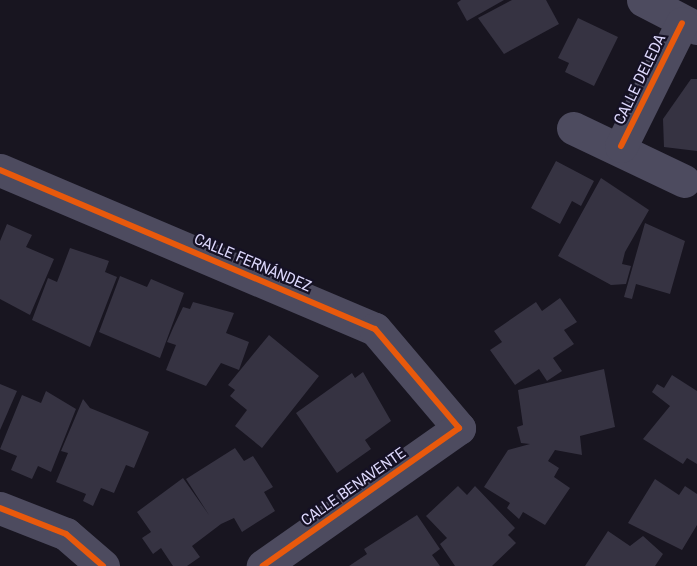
<!DOCTYPE html>
<meta charset="utf-8">
<style>
body{margin:0}
#map{position:relative;width:697px;height:566px;overflow:hidden;background:#181520;font-family:"Archivo Narrow",sans-serif}
div>[style]{position:absolute}
.building>*{inset:0;background:#363342}
.street>*{height:33px;margin:-16.5px;padding:0 16.5px;transform-origin:16.5px;border-radius:16.5px;background:#4d4b5f}
.cycleway>*{height:6px;margin:-3px;padding:0 3px;transform-origin:3px;border-radius:3px;background:#e8590c}
span{translate:-50% -50%;white-space:nowrap;text-align:center;line-height:1.15;-webkit-text-stroke:4.5px #151124;paint-order:stroke}
.street-label{font-size:16px;color:#dcd7fb}
</style>
<div id="map">
<div class="building">
<div style="clip-path:polygon(461px 0,504px 0,467px 21px,457px 3px)"></div>
<div style="clip-path:polygon(512px 0,546px 0,559px 24px,504px 54px,478px 18px)"></div>
<div style="clip-path:polygon(578px 18px,618px 37px,594px 86px,565px 72px,569px 63px,558px 58px)"></div>
<div style="clip-path:polygon(691px 79px,697px 79px,697px 151px,664px 147px,663px 119px)"></div>
<div style="clip-path:polygon(556px 161px,594px 181px,581px 206px,572px 201px,560px 224px,531px 208px)"></div>
<div style="clip-path:polygon(601px 178px,649px 210px,625px 252px,622px 264px,631px 266px,626px 284px,611px 285px,558px 256px)"></div>
<div style="clip-path:polygon(645px 223px,685px 241px,670px 294px,636px 284px,632px 299px,624px 297px)"></div>
<div style="clip-path:polygon(7px 224px,32px 235px,26px 247px,54px 259px,30px 315px,0 299px,0 241px)"></div>
<div style="clip-path:polygon(70px 248px,109px 261px,105px 272px,117px 277px,90px 347px,32px 320px,48px 278px,57px 282px)"></div>
<div style="clip-path:polygon(120px 276px,147px 287px,151px 279px,184px 293px,160px 358px,99px 332px)"></div>
<div style="clip-path:polygon(560px 298px,577px 322px,564px 330px,574px 344px,553px 358px,562px 371px,547px 381px,539px 369px,515px 385px,490px 350px,502px 342px,494px 331px,536px 302px,542px 311px)"></div>
<div style="clip-path:polygon(193px 302px,234px 313px,226px 333px,249px 342px,239px 370px,221px 363px,206px 386px,166px 370px,176px 345px,167px 342px,173px 328px,183px 307px,190px 309px)"></div>
<div style="clip-path:polygon(269px 335px,319px 376px,262px 448px,235px 426px,247px 410px,230px 396px,235px 390px,228px 385px)"></div>
<div style="clip-path:polygon(604px 369px,615px 427px,580px 436px,582px 455px,555px 450px,548px 461px,559px 468px,554px 477px,570px 488px,545px 525px,523px 512px,519px 519px,507px 508px,510px 503px,484px 487px,508px 450px,530px 444px,521px 443px,517px 427px,523px 425px,518px 390px)"></div>
<div style="clip-path:polygon(363px 372px,391px 421px,365px 440px,371px 449px,337px 473px,296px 413px,352px 373px,355px 378px)"></div>
<div style="clip-path:polygon(672px 375px,697px 391px,697px 464px,687px 458px,683px 464px,643px 439px,670px 406px,652px 392px,657px 384px,664px 388px)"></div>
<div style="clip-path:polygon(0 384px,17px 391px,0 430px)"></div>
<div style="clip-path:polygon(46px 391px,76px 409px,51px 472px,38px 466px,32px 479px,11px 470px,17px 456px,0 449px,22px 395px,41px 403px)"></div>
<div style="clip-path:polygon(83px 399px,90px 408px,149px 432px,134px 468px,126px 465px,114px 493px,101px 488px,93px 506px,83px 501px,86px 494px,56px 482px,68px 453px,61px 451px)"></div>
<div style="clip-path:polygon(235px 448px,244px 461px,253px 456px,273px 487px,264px 492px,275px 511px,242px 532px,234px 518px,221px 524px,192px 546px,200px 557px,187px 566px,173px 566px,161px 548px,153px 554px,142px 538px,151px 532px,137px 512px,183px 478px,209px 515px,186px 479px)"></div>
<div style="clip-path:polygon(655px 479px,679px 495px,685px 486px,697px 494px,697px 525px,682px 550px,628px 523px)"></div>
<div style="clip-path:polygon(458px 486px,467px 495px,475px 486px,515px 528px,508px 535px,516px 543px,492px 566px,455px 566px,440px 544px,447px 538px,426px 516px)"></div>
<div style="clip-path:polygon(417px 515px,440px 549px,432px 555px,440px 566px,349px 566px,367px 554px,364px 549px)"></div>
<div style="clip-path:polygon(608px 531px,630px 546px,643px 536px,663px 554px,655px 566px,585px 566px)"></div>
</div>
<div class="street">
<div style="left:643px;top:0;width:61px;rotate:27.4deg"></div>
<div style="left:573px;top:128px;width:123px;rotate:25.5deg"></div>
<div style="left:621px;top:146px;width:137px;rotate:-63.6deg"></div>
<div style="left:0;top:170px;width:407px;rotate:23deg"></div>
<div style="left:375px;top:329px;width:130px;rotate:49.7deg"></div>
<div style="left:459px;top:428px;width:240px;rotate:144.9deg"></div>
<div style="left:0;top:508px;width:71px;rotate:21.5deg"></div>
<div style="left:66px;top:534px;width:49px;rotate:40.9deg"></div>
</div>
<div class="cycleway">
<div style="left:621px;top:146px;width:137px;rotate:-63.6deg"></div>
<div style="left:0;top:170px;width:407px;rotate:23deg"></div>
<div style="left:375px;top:329px;width:130px;rotate:49.7deg"></div>
<div style="left:459px;top:428px;width:240px;rotate:144.9deg"></div>
<div style="left:0;top:508px;width:71px;rotate:21.5deg"></div>
<div style="left:66px;top:534px;width:49px;rotate:40.9deg"></div>
</div>
<div class="street-label">
<span style="left:639px;top:79px;rotate:-64deg">CALLE DELEDA</span>
<span style="left:253px;top:262px;rotate:23deg">CALLE FERNÁNDEZ</span>
<span style="left:353px;top:486px;rotate:-35deg">CALLE BENAVENTE</span>
</div>
</div>
